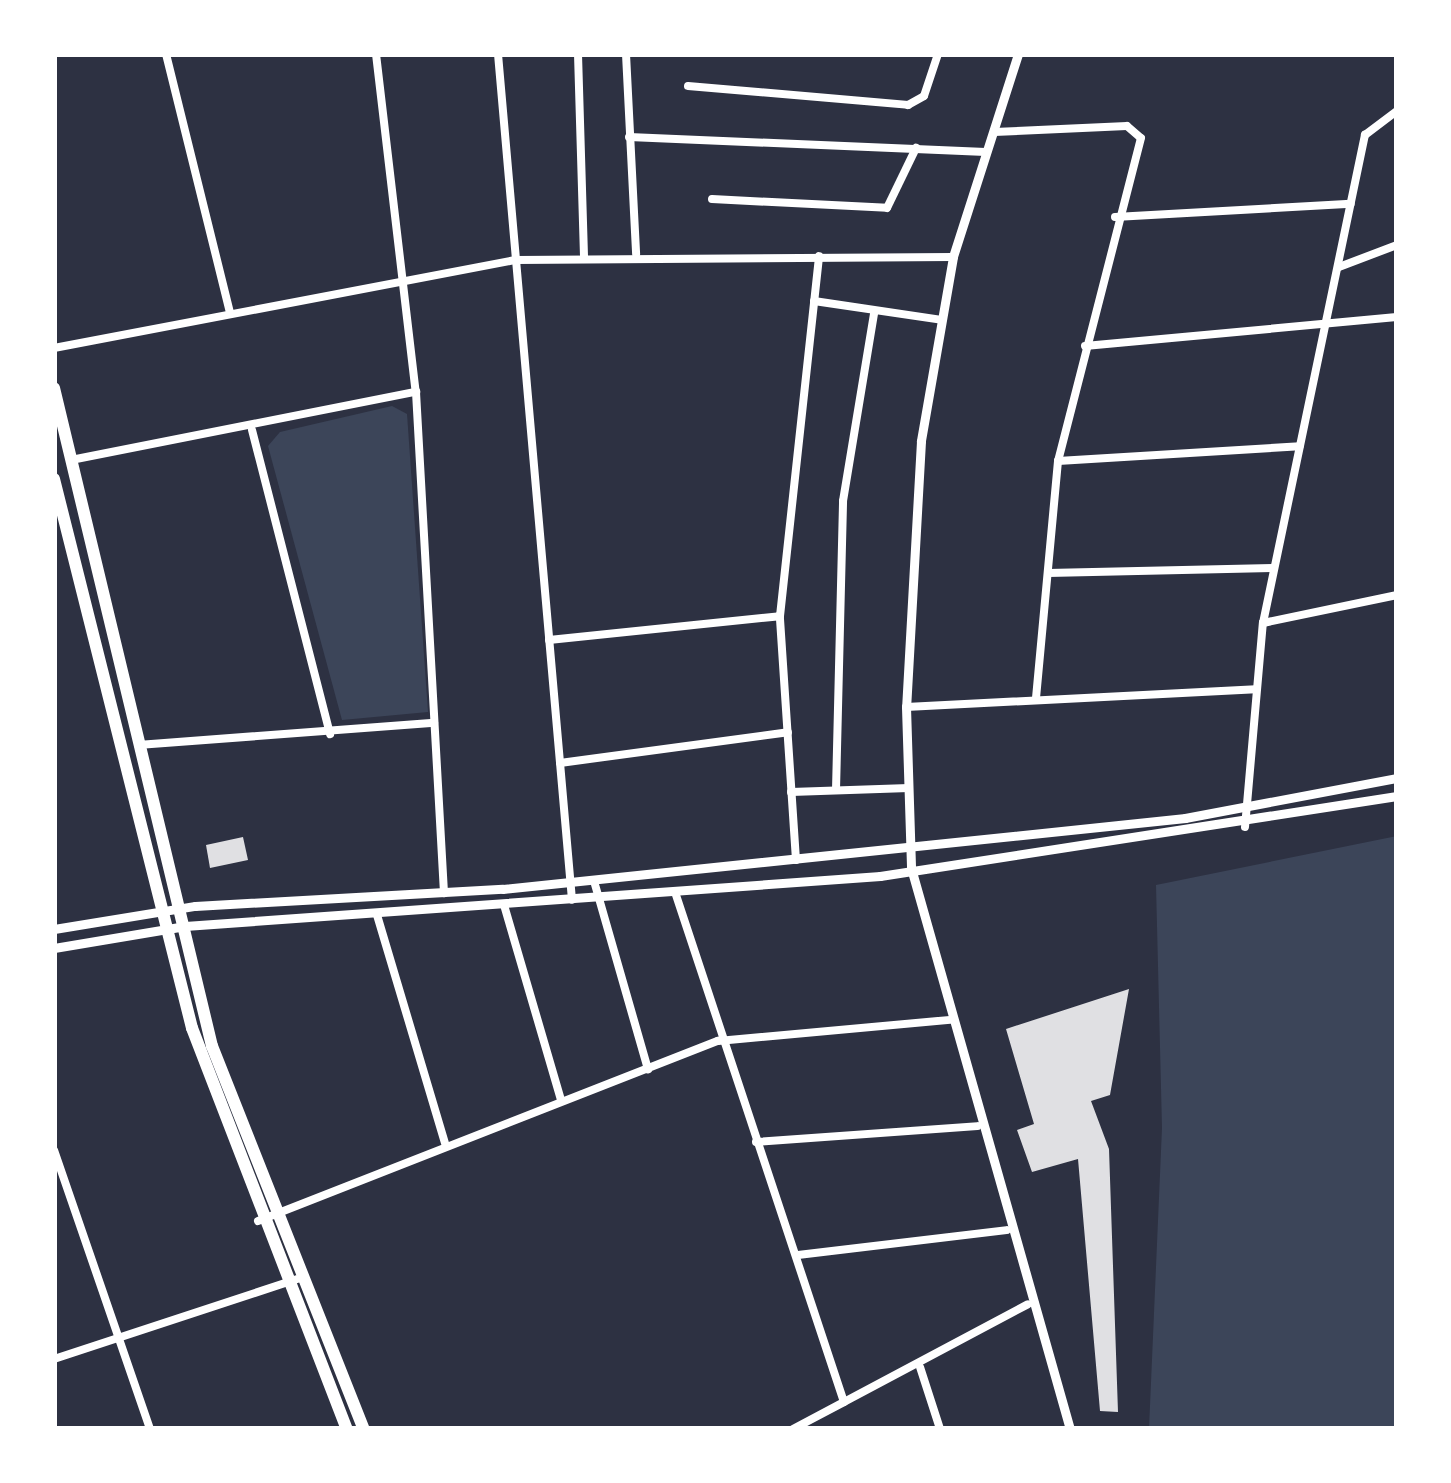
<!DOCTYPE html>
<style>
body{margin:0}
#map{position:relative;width:1451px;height:1483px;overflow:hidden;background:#2d3142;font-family:"Open Sans",sans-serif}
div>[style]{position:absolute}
.green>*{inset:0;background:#3c4559}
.building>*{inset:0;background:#e0e0e3}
.minor>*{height:8px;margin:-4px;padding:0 4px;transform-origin:4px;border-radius:4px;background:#fff}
.tertiary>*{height:9px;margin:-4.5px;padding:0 4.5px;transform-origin:4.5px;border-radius:4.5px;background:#fff}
.trunk>*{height:12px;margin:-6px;padding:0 6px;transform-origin:6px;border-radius:6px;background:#fff}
span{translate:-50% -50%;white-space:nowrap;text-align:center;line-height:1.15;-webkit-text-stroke:10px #fff;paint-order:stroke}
.frame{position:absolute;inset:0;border:57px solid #fff;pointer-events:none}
</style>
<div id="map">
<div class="green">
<div style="clip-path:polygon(392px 406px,407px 414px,428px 712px,342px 720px,268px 446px,280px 432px)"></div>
<div style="clip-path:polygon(1397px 836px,1397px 1429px,1149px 1429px,1162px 1128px,1156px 885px)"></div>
</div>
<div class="building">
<div style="clip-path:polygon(243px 837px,248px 860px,210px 868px,206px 845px)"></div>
<div style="clip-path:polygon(1129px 989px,1110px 1095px,1091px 1101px,1109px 1149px,1118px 1412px,1100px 1411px,1078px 1159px,1032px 1172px,1017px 1130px,1034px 1124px,1006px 1029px)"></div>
</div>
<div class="minor">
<div style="left:166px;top:54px;width:267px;rotate:76.1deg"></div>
<div style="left:376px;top:54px;width:340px;rotate:83.3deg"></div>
<div style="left:416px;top:392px;width:502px;rotate:86.8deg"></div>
<div style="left:498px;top:54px;width:849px;rotate:85deg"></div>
<div style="left:578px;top:54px;width:202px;rotate:88.3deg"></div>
<div style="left:626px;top:54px;width:200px;rotate:87.1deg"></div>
<div style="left:688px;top:86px;width:221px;rotate:4.9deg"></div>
<div style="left:908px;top:105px;width:18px;rotate:-29deg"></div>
<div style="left:924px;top:96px;width:44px;rotate:-71.6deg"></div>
<div style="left:994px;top:132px;width:133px;rotate:-2.6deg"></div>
<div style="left:1127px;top:126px;width:18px;rotate:41deg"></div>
<div style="left:1141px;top:138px;width:333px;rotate:104.4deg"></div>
<div style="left:1058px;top:461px;width:239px;rotate:95.3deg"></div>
<div style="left:629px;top:137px;width:357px;rotate:2.4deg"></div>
<div style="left:712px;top:199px;width:175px;rotate:2.9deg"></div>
<div style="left:887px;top:208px;width:67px;rotate:-64.2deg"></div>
<div style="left:1115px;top:217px;width:236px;rotate:-3.2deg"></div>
<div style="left:1339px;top:267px;width:62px;rotate:-20.8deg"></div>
<div style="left:814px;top:301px;width:129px;rotate:8.4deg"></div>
<div style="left:1085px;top:346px;width:313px;rotate:-5.3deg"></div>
<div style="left:54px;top:348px;width:470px;rotate:-10.8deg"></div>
<div style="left:516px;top:260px;width:437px;rotate:-0.4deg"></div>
<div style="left:252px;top:430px;width:314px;rotate:75.6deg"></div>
<div style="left:71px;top:460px;width:352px;rotate:-11.2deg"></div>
<div style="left:1058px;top:461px;width:242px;rotate:-3.5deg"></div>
<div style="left:1048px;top:573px;width:226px;rotate:-1.3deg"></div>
<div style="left:1263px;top:623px;width:137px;rotate:-11.8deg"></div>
<div style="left:549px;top:640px;width:232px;rotate:-5.9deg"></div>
<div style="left:906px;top:707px;width:350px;rotate:-2.9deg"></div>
<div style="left:138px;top:745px;width:297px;rotate:-4.3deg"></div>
<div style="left:560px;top:763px;width:230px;rotate:-7.7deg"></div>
<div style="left:836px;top:790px;width:289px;rotate:-88.6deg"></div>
<div style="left:843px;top:501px;width:191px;rotate:-80.6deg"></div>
<div style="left:791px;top:792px;width:118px;rotate:-1.9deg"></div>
<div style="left:1245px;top:827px;width:205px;rotate:-85deg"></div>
<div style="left:1263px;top:623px;width:499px;rotate:-78.2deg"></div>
<div style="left:1365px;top:135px;width:40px;rotate:-37deg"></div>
<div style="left:796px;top:860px;width:245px;rotate:-93.8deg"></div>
<div style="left:780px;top:616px;width:362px;rotate:-83.8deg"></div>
<div style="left:594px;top:881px;width:196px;rotate:74deg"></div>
<div style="left:675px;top:892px;width:537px;rotate:71.67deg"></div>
<div style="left:844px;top:1402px;width:208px;rotate:-28deg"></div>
<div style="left:504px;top:905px;width:203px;rotate:73.7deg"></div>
<div style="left:377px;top:915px;width:238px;rotate:73.4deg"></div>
<div style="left:756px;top:1142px;width:222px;rotate:-4.1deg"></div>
<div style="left:54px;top:1150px;width:295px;rotate:71deg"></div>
<div style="left:258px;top:1221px;width:494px;rotate:-21.4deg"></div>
<div style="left:718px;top:1041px;width:233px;rotate:-5.2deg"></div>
<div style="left:798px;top:1255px;width:210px;rotate:-6.8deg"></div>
<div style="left:54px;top:1359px;width:256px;rotate:-18.2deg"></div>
<div style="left:920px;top:1367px;width:65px;rotate:72.1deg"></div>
<div style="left:793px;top:1429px;width:58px;rotate:-27.9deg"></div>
</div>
<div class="tertiary">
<div style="left:1018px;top:54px;width:213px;rotate:107.8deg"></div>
<div style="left:953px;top:257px;width:187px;rotate:99.9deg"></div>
<div style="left:921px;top:441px;width:266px;rotate:93.2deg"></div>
<div style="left:906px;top:707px;width:161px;rotate:88.2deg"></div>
<div style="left:911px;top:868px;width:583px;rotate:74.18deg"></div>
<div style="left:54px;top:929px;width:143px;rotate:-9.3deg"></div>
<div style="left:195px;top:906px;width:308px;rotate:-3.2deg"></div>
<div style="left:503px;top:889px;width:686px;rotate:-5.94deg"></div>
<div style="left:1185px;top:818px;width:216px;rotate:-10.7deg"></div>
<div style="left:54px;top:948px;width:133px;rotate:-9.5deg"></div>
<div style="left:185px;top:926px;width:697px;rotate:-4.11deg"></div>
<div style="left:880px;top:876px;width:523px;rotate:-8.8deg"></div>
</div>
<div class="trunk">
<div style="left:54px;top:388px;width:677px;rotate:76.5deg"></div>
<div style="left:212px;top:1046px;width:412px;rotate:68.4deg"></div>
<div style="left:54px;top:479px;width:566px;rotate:75.89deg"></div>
<div style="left:192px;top:1028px;width:430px;rotate:68.9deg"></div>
</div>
<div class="frame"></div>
</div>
